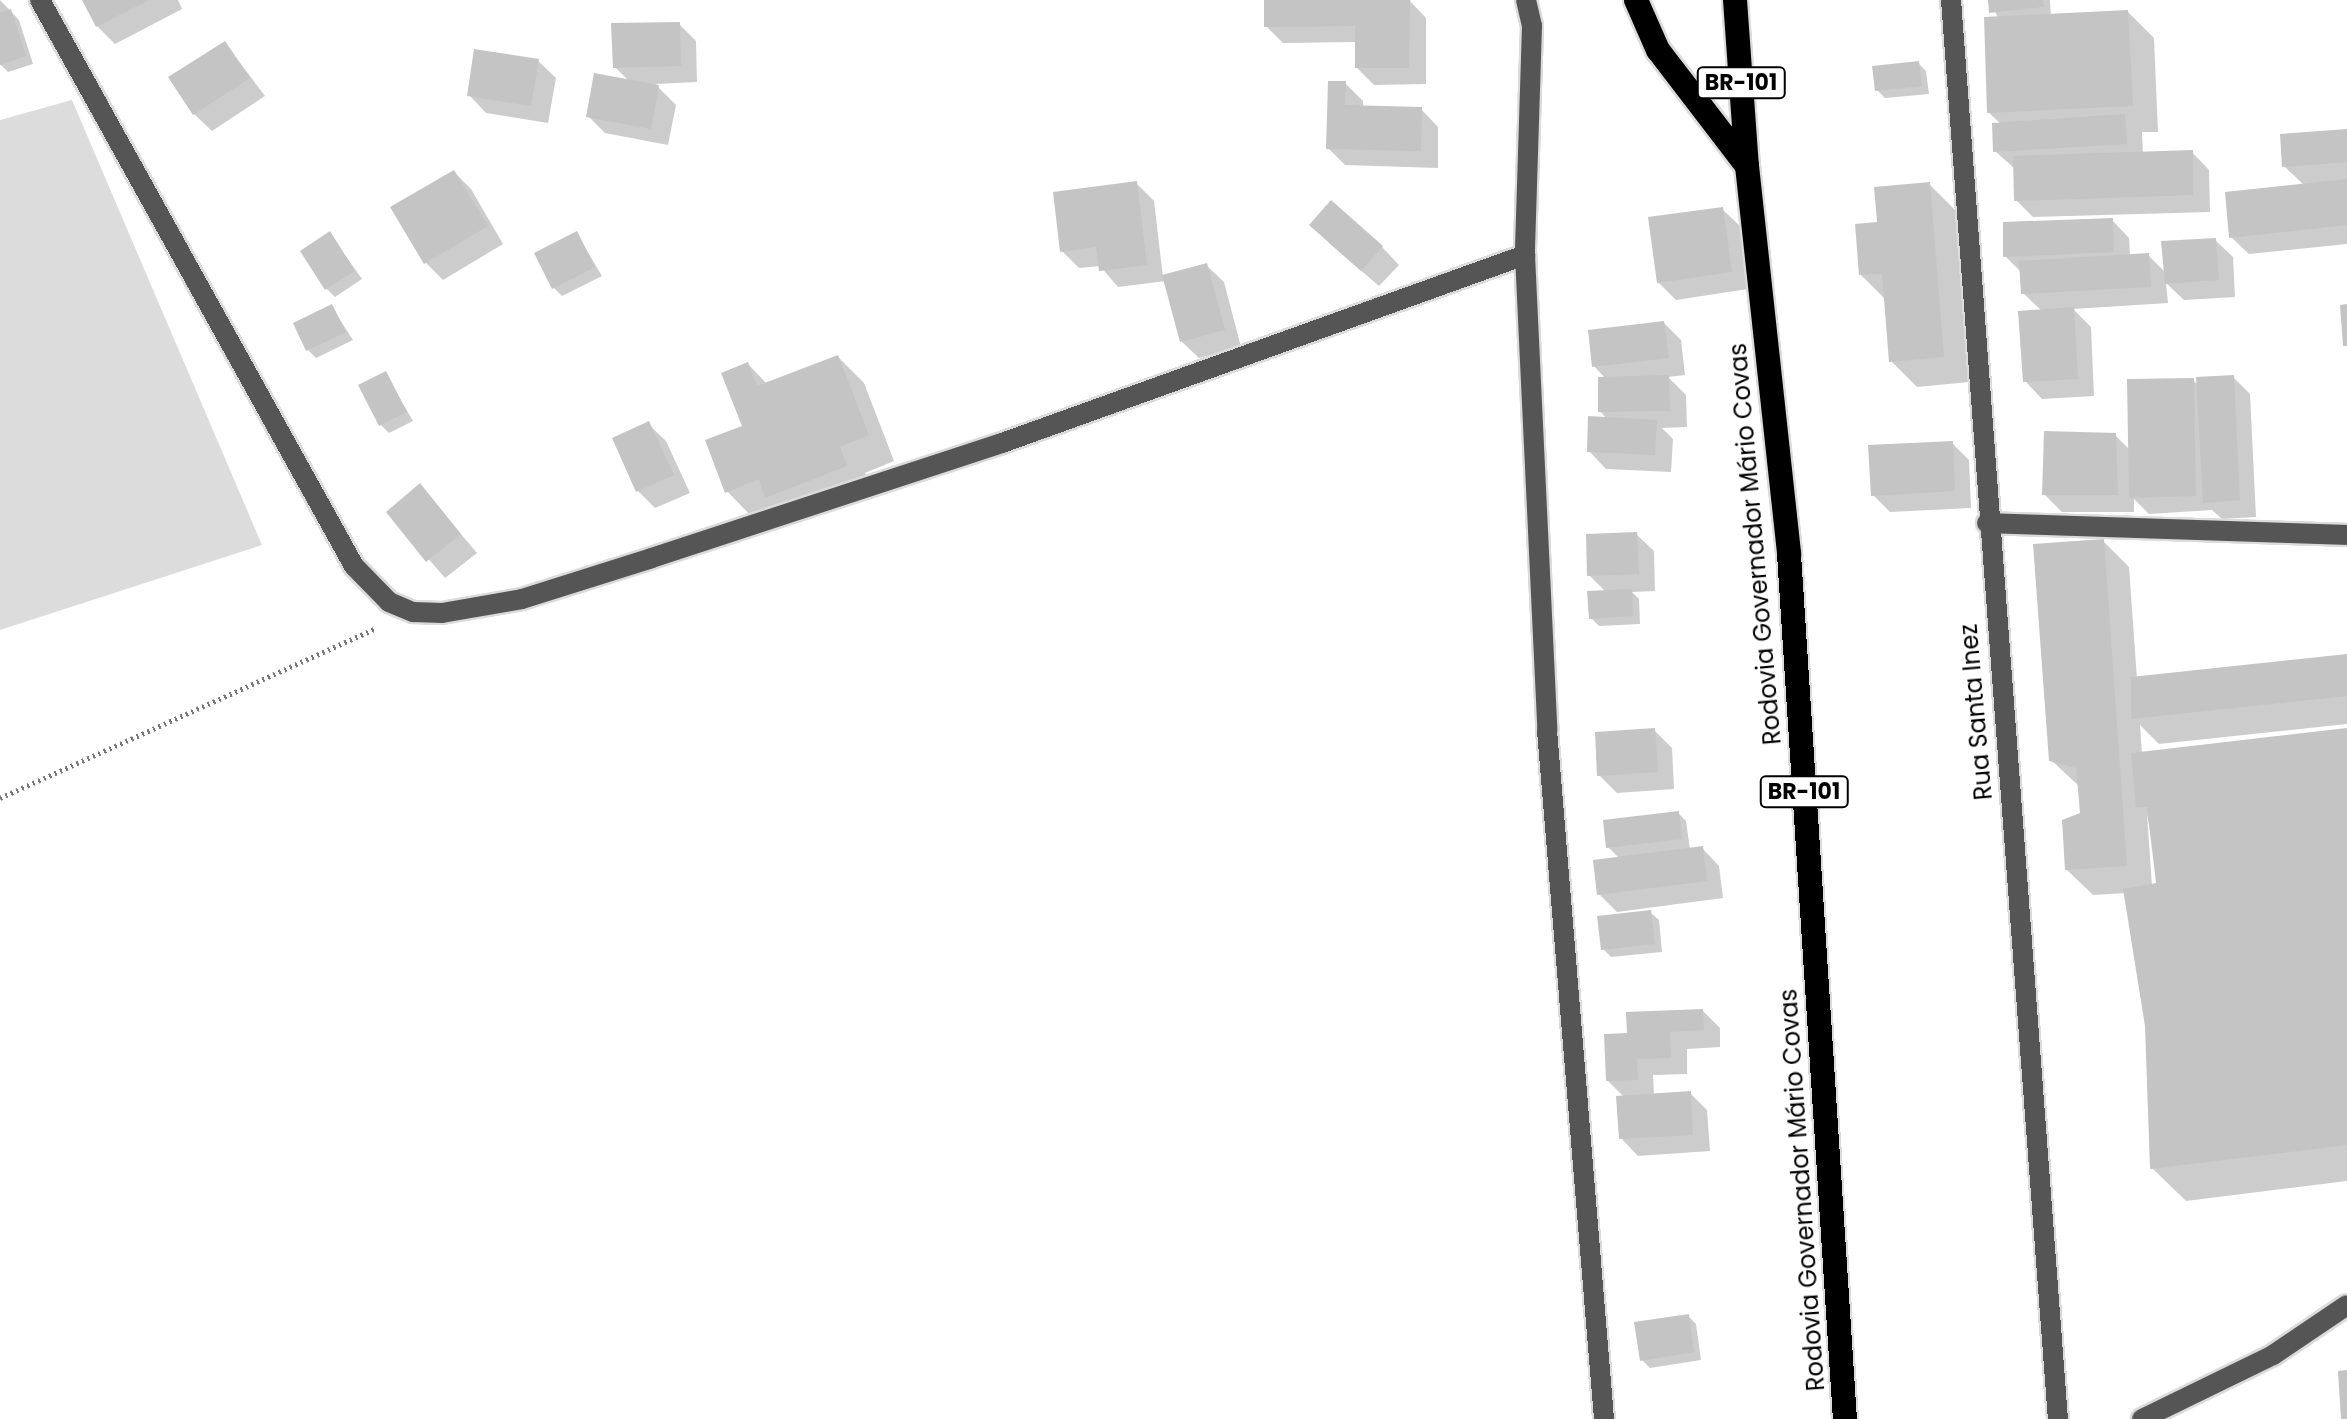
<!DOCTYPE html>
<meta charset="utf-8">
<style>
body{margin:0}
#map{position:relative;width:2347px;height:1419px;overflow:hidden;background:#fff;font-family:Poppins,sans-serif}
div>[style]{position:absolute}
.green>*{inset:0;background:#dcdcdc}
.shadow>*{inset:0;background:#0003}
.building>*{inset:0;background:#c4c4c4}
.path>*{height:5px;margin-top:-2.5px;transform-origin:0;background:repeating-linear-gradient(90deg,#777 0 2px,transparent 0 6px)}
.roads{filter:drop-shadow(2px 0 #dbdbdb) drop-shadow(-2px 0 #dbdbdb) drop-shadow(0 2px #dbdbdb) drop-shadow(0 -2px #dbdbdb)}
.minor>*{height:20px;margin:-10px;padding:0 10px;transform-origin:10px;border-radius:10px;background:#555}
.highway>*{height:24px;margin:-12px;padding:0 12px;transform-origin:12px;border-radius:12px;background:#000}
span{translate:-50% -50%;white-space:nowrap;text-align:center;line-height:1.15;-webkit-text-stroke:6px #fff;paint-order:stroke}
.shield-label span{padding:2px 6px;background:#fff;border:2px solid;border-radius:6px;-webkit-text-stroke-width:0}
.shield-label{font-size:22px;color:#000;font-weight:700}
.street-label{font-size:24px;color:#000}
</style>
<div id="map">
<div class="green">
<div style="clip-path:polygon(72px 100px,262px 545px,0 630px,0 120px)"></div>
</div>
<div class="shadow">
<div style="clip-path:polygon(0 0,19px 20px,33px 64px,8px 72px,0 64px)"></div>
<div style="clip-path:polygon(84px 0,178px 0,182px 9px,115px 44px,97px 26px)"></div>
<div style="clip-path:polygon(1409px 0,1426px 18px,1426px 84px,1374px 85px,1357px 68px,1357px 42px,1283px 43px,1266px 26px)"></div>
<div style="clip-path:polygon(1990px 0,2050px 0,2051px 16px,2128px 12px,2154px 38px,2158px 132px,2142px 132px,2143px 154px,2192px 152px,2209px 170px,2210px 212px,2033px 217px,2016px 200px,2015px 169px,1995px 151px,2001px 124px,1989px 113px,1998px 18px)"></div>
<div style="clip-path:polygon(679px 24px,696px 41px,697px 82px,655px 84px,676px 105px,668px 145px,605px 133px,588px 116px,630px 82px,615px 67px)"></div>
<div style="clip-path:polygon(225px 43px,265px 96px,212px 131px,194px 114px)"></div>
<div style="clip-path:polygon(538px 61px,556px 78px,548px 123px,486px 113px,469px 95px)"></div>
<div style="clip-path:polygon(1918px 63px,1926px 71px,1929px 94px,1885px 98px,1877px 90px)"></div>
<div style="clip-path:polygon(1345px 83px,1363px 101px,1363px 108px,1421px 109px,1438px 127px,1438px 168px,1345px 165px,1328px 148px)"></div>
<div style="clip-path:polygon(2347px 131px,2347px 244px,2249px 254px,2231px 237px,2304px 185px,2284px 166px)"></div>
<div style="clip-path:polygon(454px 172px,471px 189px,503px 244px,443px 280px,425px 262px)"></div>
<div style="clip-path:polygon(1136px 183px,1154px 201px,1163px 277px,1206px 265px,1224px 282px,1241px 347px,1199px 358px,1181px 341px,1166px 281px,1118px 287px,1100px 266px,1079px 268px,1062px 251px)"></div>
<div style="clip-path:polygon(1929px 184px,1955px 210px,1969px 382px,1917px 387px,1891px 361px,1886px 300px,1861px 275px,1879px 224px)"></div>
<div style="clip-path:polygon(1722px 209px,1740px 226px,1748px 289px,1676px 300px,1658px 282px)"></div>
<div style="clip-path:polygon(2112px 220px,2129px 238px,2130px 256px,2148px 255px,2166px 273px,2215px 240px,2233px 257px,2235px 297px,2184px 300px,2166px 283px,2168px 303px,2073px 309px,2091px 327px,2094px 396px,2042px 399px,2025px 381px,2042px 311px,2023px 293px,2022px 273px,2005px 256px)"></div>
<div style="clip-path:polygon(330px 234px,362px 279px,335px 297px,327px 289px)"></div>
<div style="clip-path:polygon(577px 234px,602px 276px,562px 296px,554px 288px)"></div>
<div style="clip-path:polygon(1329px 243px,1382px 247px,1399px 265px,1379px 286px)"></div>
<div style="clip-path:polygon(331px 306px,353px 340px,316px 358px,308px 350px)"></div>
<div style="clip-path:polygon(1664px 323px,1681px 340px,1685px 375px,1668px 377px,1686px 395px,1687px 427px,1662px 428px,1673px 439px,1671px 472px,1606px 469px,1589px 451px,1607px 419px,1600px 411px,1606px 379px,1594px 366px)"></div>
<div style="clip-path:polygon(838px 357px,864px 383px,894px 461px,865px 473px,871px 492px,793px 522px,778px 507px,752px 517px,727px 491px,744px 427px,748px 364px,767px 384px)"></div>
<div style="clip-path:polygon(385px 373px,413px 421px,389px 433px,381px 425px)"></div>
<div style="clip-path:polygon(2233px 377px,2250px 394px,2256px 517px,2222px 519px,2212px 510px,2149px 514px,2134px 499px,2134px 512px,2062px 512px,2044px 494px,2115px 435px,2130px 450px,2193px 380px,2198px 385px)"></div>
<div style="clip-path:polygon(648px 424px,666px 441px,690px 493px,655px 508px,638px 491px)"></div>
<div style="clip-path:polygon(1952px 443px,1969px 460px,1971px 508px,1890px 512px,1873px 495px)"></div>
<div style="clip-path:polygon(420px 486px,477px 553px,445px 578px,388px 512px)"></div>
<div style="clip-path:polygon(1636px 534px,1654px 551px,1655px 591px,1632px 592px,1639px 599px,1640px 624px,1599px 626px,1591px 618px,1606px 592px,1589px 575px)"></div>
<div style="clip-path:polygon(evenodd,2103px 541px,2129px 567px,2137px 679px,2347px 656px,2347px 724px,2159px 744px,2140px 725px,2142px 754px,2347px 730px,2347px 1181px,2186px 1201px,2152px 1168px,2147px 1025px,2126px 893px,2093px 895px,2067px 870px,2082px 814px,2080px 787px,2051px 760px,2103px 541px,2147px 814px,2159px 884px,2152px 886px,2147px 814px)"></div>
<div style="clip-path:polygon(1654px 730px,1672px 748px,1674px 789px,1617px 793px,1599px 775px)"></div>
<div style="clip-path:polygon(1678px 813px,1686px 821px,1690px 850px,1702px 848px,1719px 866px,1723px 898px,1617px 912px,1599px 894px,1619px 858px,1608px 847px)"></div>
<div style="clip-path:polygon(1650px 912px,1659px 920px,1662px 952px,1611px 957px,1603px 949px)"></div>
<div style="clip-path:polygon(1703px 1011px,1720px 1028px,1720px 1047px,1687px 1049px,1687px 1074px,1653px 1075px,1654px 1095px,1690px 1093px,1707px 1110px,1710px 1151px,1638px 1156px,1621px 1138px,1624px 1097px,1608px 1081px,1629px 1035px)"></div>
<div style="clip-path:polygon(1688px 1316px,1696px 1324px,1701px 1360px,1650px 1368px,1642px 1360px)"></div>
</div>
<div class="building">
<div style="clip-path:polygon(82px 0,149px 0,96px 27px)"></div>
<div style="clip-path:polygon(1264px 0,1410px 0,1409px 68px,1355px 68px,1355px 26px,1264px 27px)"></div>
<div style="clip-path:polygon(1988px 0,2043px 0,2044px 7px,1989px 13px)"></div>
<div style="clip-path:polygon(11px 9px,26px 56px,0 65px,0 13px)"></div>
<div style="clip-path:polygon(2128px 10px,2133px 106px,1987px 113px,1984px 17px)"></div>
<div style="clip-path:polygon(680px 22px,681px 66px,613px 68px,611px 23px)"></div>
<div style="clip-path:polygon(225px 41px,250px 78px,193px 115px,168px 77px)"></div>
<div style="clip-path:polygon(474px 49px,539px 59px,531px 106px,467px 96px)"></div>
<div style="clip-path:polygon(1919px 61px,1922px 86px,1875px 91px,1872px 66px)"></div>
<div style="clip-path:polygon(594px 73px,659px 85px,651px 129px,586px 117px)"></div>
<div style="clip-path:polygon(1328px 81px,1346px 81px,1345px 105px,1422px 107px,1421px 151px,1326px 149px)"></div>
<div style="clip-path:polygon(2125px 114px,2127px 144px,1993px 152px,1992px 123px)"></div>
<div style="clip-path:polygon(2347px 129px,2347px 162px,2282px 167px,2280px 134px)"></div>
<div style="clip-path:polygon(2193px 150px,2193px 195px,2014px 201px,2013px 156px)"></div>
<div style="clip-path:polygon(454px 170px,488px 226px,424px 264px,390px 207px)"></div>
<div style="clip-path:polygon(2347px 179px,2347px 225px,2229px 238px,2225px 192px)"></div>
<div style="clip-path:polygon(1137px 181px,1147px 265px,1099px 271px,1096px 247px,1060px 252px,1053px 192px)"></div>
<div style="clip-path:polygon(1930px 182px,1944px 357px,1889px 362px,1882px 274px,1859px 275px,1855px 224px,1877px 222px,1874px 187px)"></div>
<div style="clip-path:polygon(1331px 200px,1383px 246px,1361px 271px,1309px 225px)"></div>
<div style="clip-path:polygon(1723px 207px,1732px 272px,1657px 283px,1648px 217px)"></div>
<div style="clip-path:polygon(2113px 218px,2114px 252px,2003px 257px,2003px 222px)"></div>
<div style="clip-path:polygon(330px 231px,355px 271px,325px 290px,300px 251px)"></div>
<div style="clip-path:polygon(577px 231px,595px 267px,552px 289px,534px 253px)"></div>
<div style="clip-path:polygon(2216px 238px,2219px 280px,2165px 284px,2161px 241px)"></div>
<div style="clip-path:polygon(2149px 253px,2151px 287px,2021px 294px,2019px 261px)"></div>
<div style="clip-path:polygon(1207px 263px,1225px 330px,1180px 342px,1162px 275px)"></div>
<div style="clip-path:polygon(332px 304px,346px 332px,306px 351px,293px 323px)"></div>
<div style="clip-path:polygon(2347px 304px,2347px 346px,2343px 346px,2340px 305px)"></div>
<div style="clip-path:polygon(2074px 307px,2078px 379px,2023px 382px,2018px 311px)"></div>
<div style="clip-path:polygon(1664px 321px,1669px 358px,1592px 367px,1588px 330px)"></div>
<div style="clip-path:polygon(838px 355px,869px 435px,840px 447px,847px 466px,765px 498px,759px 479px,725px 493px,705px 440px,742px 426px,721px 373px,748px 362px,757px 386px)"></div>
<div style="clip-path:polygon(386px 371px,407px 412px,379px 426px,358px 385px)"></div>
<div style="clip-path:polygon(1669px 375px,1670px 411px,1598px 412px,1598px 377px)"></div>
<div style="clip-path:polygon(2234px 375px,2240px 500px,2203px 503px,2196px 377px)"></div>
<div style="clip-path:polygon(2194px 378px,2196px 496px,2129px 498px,2127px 379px)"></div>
<div style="clip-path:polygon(1588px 416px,1657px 420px,1655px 455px,1587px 452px)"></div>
<div style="clip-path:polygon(649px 421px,674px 475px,636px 492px,612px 438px)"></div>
<div style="clip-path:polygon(2044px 431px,2116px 433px,2118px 495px,2042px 495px)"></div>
<div style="clip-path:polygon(1953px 441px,1955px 491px,1871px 496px,1868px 445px)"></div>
<div style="clip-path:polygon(420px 483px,461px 534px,426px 562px,386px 512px)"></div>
<div style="clip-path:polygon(1637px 532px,1639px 574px,1587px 576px,1586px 534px)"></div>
<div style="clip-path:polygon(2104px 539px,2127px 866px,2065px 870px,2062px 820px,2080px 813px,2076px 768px,2049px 761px,2033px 544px)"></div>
<div style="clip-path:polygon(1632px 589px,1633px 616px,1589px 619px,1587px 591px)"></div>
<div style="clip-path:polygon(2347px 654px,2347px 696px,2131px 719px,2131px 677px)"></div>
<div style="clip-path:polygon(1655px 728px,1658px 772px,1597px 776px,1595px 732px)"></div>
<div style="clip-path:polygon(2347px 728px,2347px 1145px,2150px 1169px,2145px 1026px,2123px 889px,2156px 883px,2147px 807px,2136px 807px,2131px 753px)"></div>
<div style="clip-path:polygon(1679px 811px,1682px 839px,1606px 848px,1603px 820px)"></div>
<div style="clip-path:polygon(1703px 846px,1707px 881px,1597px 895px,1593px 860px)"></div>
<div style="clip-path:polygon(1651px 910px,1655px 944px,1601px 950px,1597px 916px)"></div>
<div style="clip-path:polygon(1703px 1009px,1704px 1030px,1670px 1032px,1671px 1058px,1637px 1059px,1638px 1080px,1606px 1081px,1604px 1034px,1627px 1033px,1626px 1012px)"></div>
<div style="clip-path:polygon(1691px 1091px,1693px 1135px,1619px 1139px,1616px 1096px)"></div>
<div style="clip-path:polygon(1689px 1314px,1694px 1352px,1640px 1361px,1634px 1322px)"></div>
<div style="clip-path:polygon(2347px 1370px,2347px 1419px,2341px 1419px,2338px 1371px)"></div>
</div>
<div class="path">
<div style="left:0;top:798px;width:411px;rotate:-24.3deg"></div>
</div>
<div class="roads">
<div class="minor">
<div style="left:40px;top:0;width:647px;rotate:60.98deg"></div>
<div style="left:354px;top:566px;width:50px;rotate:45.8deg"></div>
<div style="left:389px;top:602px;width:26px;rotate:23deg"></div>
<div style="left:413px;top:612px;width:29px;rotate:2deg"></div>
<div style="left:442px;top:613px;width:81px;rotate:-9.9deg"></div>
<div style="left:522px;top:599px;width:136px;rotate:-17.5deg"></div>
<div style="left:652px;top:558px;width:368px;rotate:-18.2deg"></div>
<div style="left:1002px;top:443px;width:556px;rotate:-19.77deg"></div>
<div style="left:1526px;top:0;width:27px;rotate:77deg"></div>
<div style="left:1532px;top:26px;width:229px;rotate:91.8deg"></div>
<div style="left:1525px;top:255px;width:476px;rotate:87.3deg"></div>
<div style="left:1547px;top:730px;width:691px;rotate:85.27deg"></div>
<div style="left:1951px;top:0;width:1423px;rotate:85.69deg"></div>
<div style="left:1987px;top:523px;width:360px;rotate:1.9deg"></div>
<div style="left:2142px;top:1419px;width:146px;rotate:-26deg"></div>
<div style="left:2273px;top:1355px;width:89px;rotate:-34deg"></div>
</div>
<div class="highway">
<div style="left:1636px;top:0;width:55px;rotate:66.3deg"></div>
<div style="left:1658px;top:50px;width:146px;rotate:52.5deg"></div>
<div style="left:1735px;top:0;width:166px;rotate:85.9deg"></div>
<div style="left:1747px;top:166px;width:390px;rotate:83.8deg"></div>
<div style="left:1789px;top:554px;width:867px;rotate:86.3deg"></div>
</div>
</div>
<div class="shield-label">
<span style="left:1741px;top:83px">BR-101</span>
<span style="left:1804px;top:792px">BR-101</span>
</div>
<div class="street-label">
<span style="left:1755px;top:544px;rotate:-95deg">Rodovia Governador Mário Covas</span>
<span style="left:1976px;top:712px;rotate:-95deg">Rua Santa Inez</span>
<span style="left:1802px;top:1190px;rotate:-94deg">Rodovia Governador Mário Covas</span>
</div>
</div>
